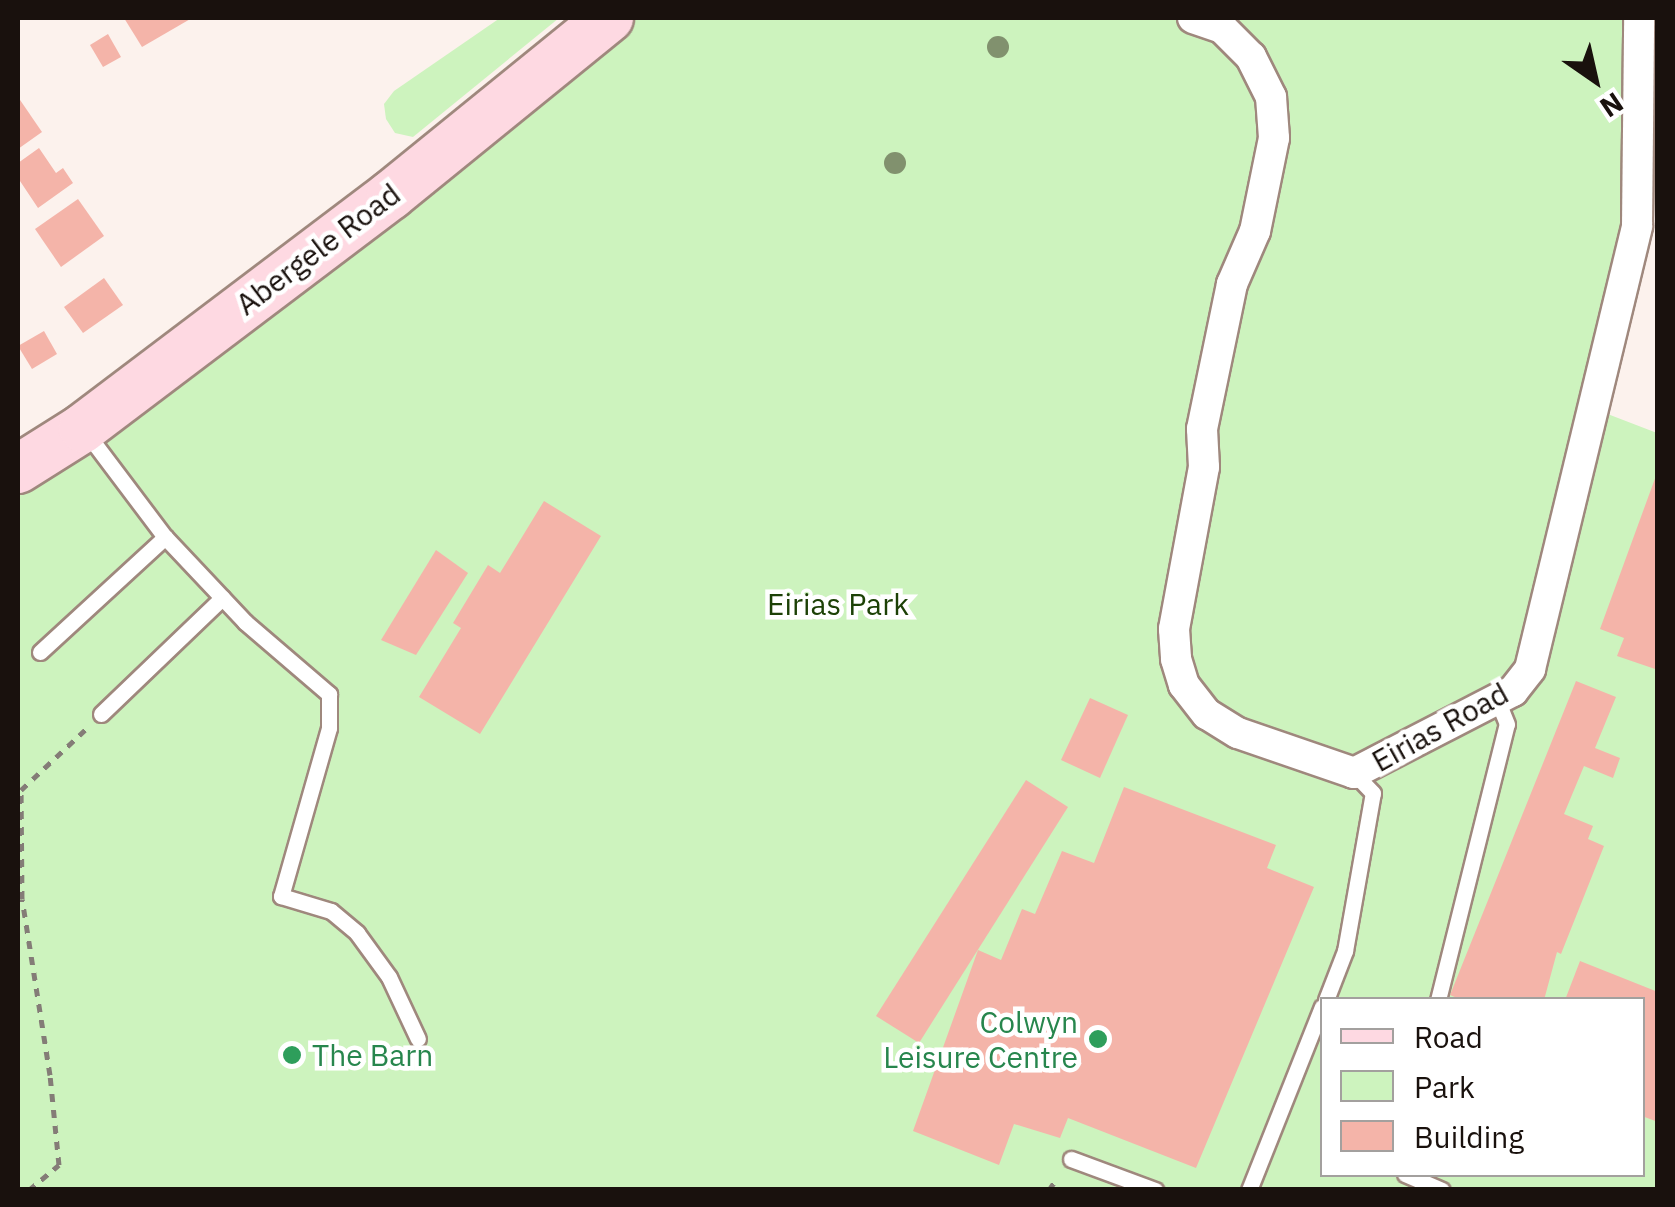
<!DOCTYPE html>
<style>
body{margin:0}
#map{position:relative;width:1675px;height:1207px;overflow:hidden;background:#fcf2ed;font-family:"IBM Plex Sans",sans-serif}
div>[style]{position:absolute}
.green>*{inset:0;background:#cdf3be}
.building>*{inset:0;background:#f4b4a9}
.path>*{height:5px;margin-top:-2.5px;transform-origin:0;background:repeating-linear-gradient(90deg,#847c77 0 8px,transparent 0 16px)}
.roads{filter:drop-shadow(2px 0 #9f887d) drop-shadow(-2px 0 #9f887d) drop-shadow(0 2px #9f887d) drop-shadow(0 -2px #9f887d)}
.lane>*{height:15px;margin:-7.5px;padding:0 7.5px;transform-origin:7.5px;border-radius:7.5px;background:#fff}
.street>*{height:30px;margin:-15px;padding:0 15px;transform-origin:15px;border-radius:15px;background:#fff}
.primary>*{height:48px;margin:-24px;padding:0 24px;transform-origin:24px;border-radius:24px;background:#fed9e2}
.trees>*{width:22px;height:22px;margin:-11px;border-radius:50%;background:#81916e}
.dots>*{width:28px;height:28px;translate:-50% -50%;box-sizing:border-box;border:5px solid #fff;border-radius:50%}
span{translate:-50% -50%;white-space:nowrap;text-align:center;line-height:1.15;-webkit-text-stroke:9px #fff;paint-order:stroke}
.street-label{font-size:30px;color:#19110d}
.park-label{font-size:30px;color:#1c4106}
.leisure-label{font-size:30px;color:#27864d}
.right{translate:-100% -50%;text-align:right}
.left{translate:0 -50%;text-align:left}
.frame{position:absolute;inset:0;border:20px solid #19110d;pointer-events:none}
.legend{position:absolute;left:1320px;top:997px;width:325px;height:180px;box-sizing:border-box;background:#fff;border:2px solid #a3a09e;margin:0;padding:12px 18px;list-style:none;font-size:30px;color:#19110d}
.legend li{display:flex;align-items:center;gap:20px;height:50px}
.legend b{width:50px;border:2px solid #a3a09e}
.north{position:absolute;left:1545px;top:30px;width:100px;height:100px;-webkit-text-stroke:8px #fff;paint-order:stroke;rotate:146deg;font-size:28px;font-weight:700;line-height:40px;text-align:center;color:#19110d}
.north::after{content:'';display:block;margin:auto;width:35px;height:45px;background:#19110d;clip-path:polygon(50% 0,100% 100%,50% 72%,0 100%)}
</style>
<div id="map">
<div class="green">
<div style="clip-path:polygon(500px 18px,559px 18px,413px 137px,395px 133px,386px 119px,384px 104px,394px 91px)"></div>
<div style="clip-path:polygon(evenodd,582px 18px,1634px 18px,1625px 268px,1592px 408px,1657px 433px,1657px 1189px,18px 1190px,18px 469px,582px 18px,1322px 1000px,1642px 1000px,1642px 1174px,1322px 1174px,1322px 1000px)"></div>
</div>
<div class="building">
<div style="clip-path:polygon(124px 18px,192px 18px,142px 47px)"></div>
<div style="clip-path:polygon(108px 34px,121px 57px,103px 67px,90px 45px)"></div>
<div style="clip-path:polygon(18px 97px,42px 132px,18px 149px)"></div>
<div style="clip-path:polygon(39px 148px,56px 173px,63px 168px,73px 183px,38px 208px,18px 178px,18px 163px)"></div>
<div style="clip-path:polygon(78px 199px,104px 236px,61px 267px,35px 229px)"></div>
<div style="clip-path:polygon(104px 278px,123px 305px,83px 333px,64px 307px)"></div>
<div style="clip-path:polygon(44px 331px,57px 354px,32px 369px,18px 346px)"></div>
<div style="clip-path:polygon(1657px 473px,1658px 473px,1658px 670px,1617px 656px,1624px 638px,1600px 629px)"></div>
<div style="clip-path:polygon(544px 501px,601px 536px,480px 734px,419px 697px,461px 628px,453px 623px,488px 565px,500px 573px)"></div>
<div style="clip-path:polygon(436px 550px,468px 573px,416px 655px,381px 640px)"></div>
<div style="clip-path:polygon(1576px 681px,1616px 697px,1595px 748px,1620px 758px,1613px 778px,1584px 766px,1564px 814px,1593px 826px,1588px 839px,1604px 846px,1561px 954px,1557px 952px,1544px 1000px,1462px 1000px,1450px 995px)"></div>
<div style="clip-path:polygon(1090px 698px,1128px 715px,1100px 778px,1061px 760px)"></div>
<div style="clip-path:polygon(1026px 780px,1068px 807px,919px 1043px,876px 1016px)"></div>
<div style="clip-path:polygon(1124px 787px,1276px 845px,1267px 868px,1314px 887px,1196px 1168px,1068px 1118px,1060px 1138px,1014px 1124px,999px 1165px,913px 1131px,978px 950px,1001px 960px,1022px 909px,1035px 914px,1062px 851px,1094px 863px)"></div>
<div style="clip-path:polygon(1580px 961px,1658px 992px,1658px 1122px,1642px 1116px,1642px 1000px,1565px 1000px)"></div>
</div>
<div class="path">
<div style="left:29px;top:1190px;width:39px;rotate:-40deg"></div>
<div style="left:59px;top:1165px;width:90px;rotate:-95.7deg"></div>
<div style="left:50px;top:1075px;width:178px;rotate:-99deg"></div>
<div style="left:22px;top:899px;width:109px;rotate:-90.5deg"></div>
<div style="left:21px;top:790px;width:88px;rotate:-43.2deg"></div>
<div style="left:1049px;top:1190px;width:14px;rotate:-56deg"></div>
</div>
<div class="roads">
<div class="lane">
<div style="left:85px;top:431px;width:133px;rotate:53deg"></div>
<div style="left:165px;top:537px;width:117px;rotate:46.7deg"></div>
<div style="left:245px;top:622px;width:111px;rotate:40.6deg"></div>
<div style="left:329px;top:694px;width:34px;rotate:90deg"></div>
<div style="left:329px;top:728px;width:175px;rotate:105.9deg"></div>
<div style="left:281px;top:896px;width:52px;rotate:16.7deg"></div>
<div style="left:331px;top:911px;width:34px;rotate:40deg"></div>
<div style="left:357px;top:933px;width:54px;rotate:54deg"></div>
<div style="left:389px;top:977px;width:68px;rotate:64.9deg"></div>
<div style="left:40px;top:652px;width:170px;rotate:-42.6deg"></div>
<div style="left:101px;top:714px;width:168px;rotate:-43.8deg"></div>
<div style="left:1326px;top:1000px;width:53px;rotate:-68.8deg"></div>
<div style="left:1345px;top:951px;width:160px;rotate:-80deg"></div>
<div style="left:1373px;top:793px;width:28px;rotate:-134deg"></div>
<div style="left:1438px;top:1000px;width:284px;rotate:-76deg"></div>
<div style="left:1507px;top:724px;width:27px;rotate:-112deg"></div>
<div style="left:1071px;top:1159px;width:90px;rotate:20.3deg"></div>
<div style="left:1405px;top:1174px;width:40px;rotate:23.4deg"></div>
<div style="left:1249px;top:1190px;width:197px;rotate:-68.3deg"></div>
</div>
<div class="street">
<div style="left:1193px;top:18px;width:31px;rotate:19deg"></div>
<div style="left:1222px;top:28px;width:41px;rotate:45deg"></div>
<div style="left:1251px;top:57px;width:45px;rotate:63.4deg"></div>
<div style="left:1271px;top:97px;width:41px;rotate:85.8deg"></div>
<div style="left:1274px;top:138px;width:95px;rotate:101.5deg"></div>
<div style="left:1255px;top:231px;width:58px;rotate:113.5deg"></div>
<div style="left:1232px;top:284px;width:148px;rotate:101.7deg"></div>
<div style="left:1202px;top:429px;width:38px;rotate:87deg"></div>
<div style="left:1204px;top:467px;width:165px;rotate:100.5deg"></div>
<div style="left:1174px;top:629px;width:30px;rotate:86deg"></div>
<div style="left:1176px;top:659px;width:27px;rotate:73deg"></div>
<div style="left:1184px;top:685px;width:37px;rotate:52deg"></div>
<div style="left:1207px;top:714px;width:36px;rotate:32deg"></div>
<div style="left:1238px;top:733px;width:123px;rotate:19deg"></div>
<div style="left:1354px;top:773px;width:179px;rotate:-27.3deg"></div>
<div style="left:1513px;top:691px;width:28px;rotate:-52deg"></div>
<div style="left:1530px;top:669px;width:456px;rotate:-76.4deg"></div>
<div style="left:1637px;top:226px;width:208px;rotate:-89.4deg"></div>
</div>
<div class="primary">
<div style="left:18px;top:469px;width:77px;rotate:-32.2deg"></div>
<div style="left:83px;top:428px;width:386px;rotate:-37.1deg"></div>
<div style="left:391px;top:195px;width:281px;rotate:-39.1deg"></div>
</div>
</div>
<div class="trees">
<div style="left:998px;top:47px"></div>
<div style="left:895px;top:163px"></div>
</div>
<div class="dots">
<div style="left:1098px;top:1039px;background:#2e9e5b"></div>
<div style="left:292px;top:1055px;background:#2e9e5b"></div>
</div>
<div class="street-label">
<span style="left:318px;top:249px;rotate:-37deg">Abergele Road</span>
<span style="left:1440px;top:727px;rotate:-29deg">Eirias Road</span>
</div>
<div class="park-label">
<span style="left:838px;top:604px">Eirias Park</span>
</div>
<div class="leisure-label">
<span class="right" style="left:1078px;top:1039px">Colwyn<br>Leisure Centre</span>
<span class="left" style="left:312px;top:1055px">The Barn</span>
</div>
<div class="frame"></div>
<ul class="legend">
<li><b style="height:12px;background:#fed9e2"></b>Road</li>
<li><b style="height:28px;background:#cdf3be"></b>Park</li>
<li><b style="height:28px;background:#f4b4a9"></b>Building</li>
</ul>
<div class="north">N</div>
</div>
